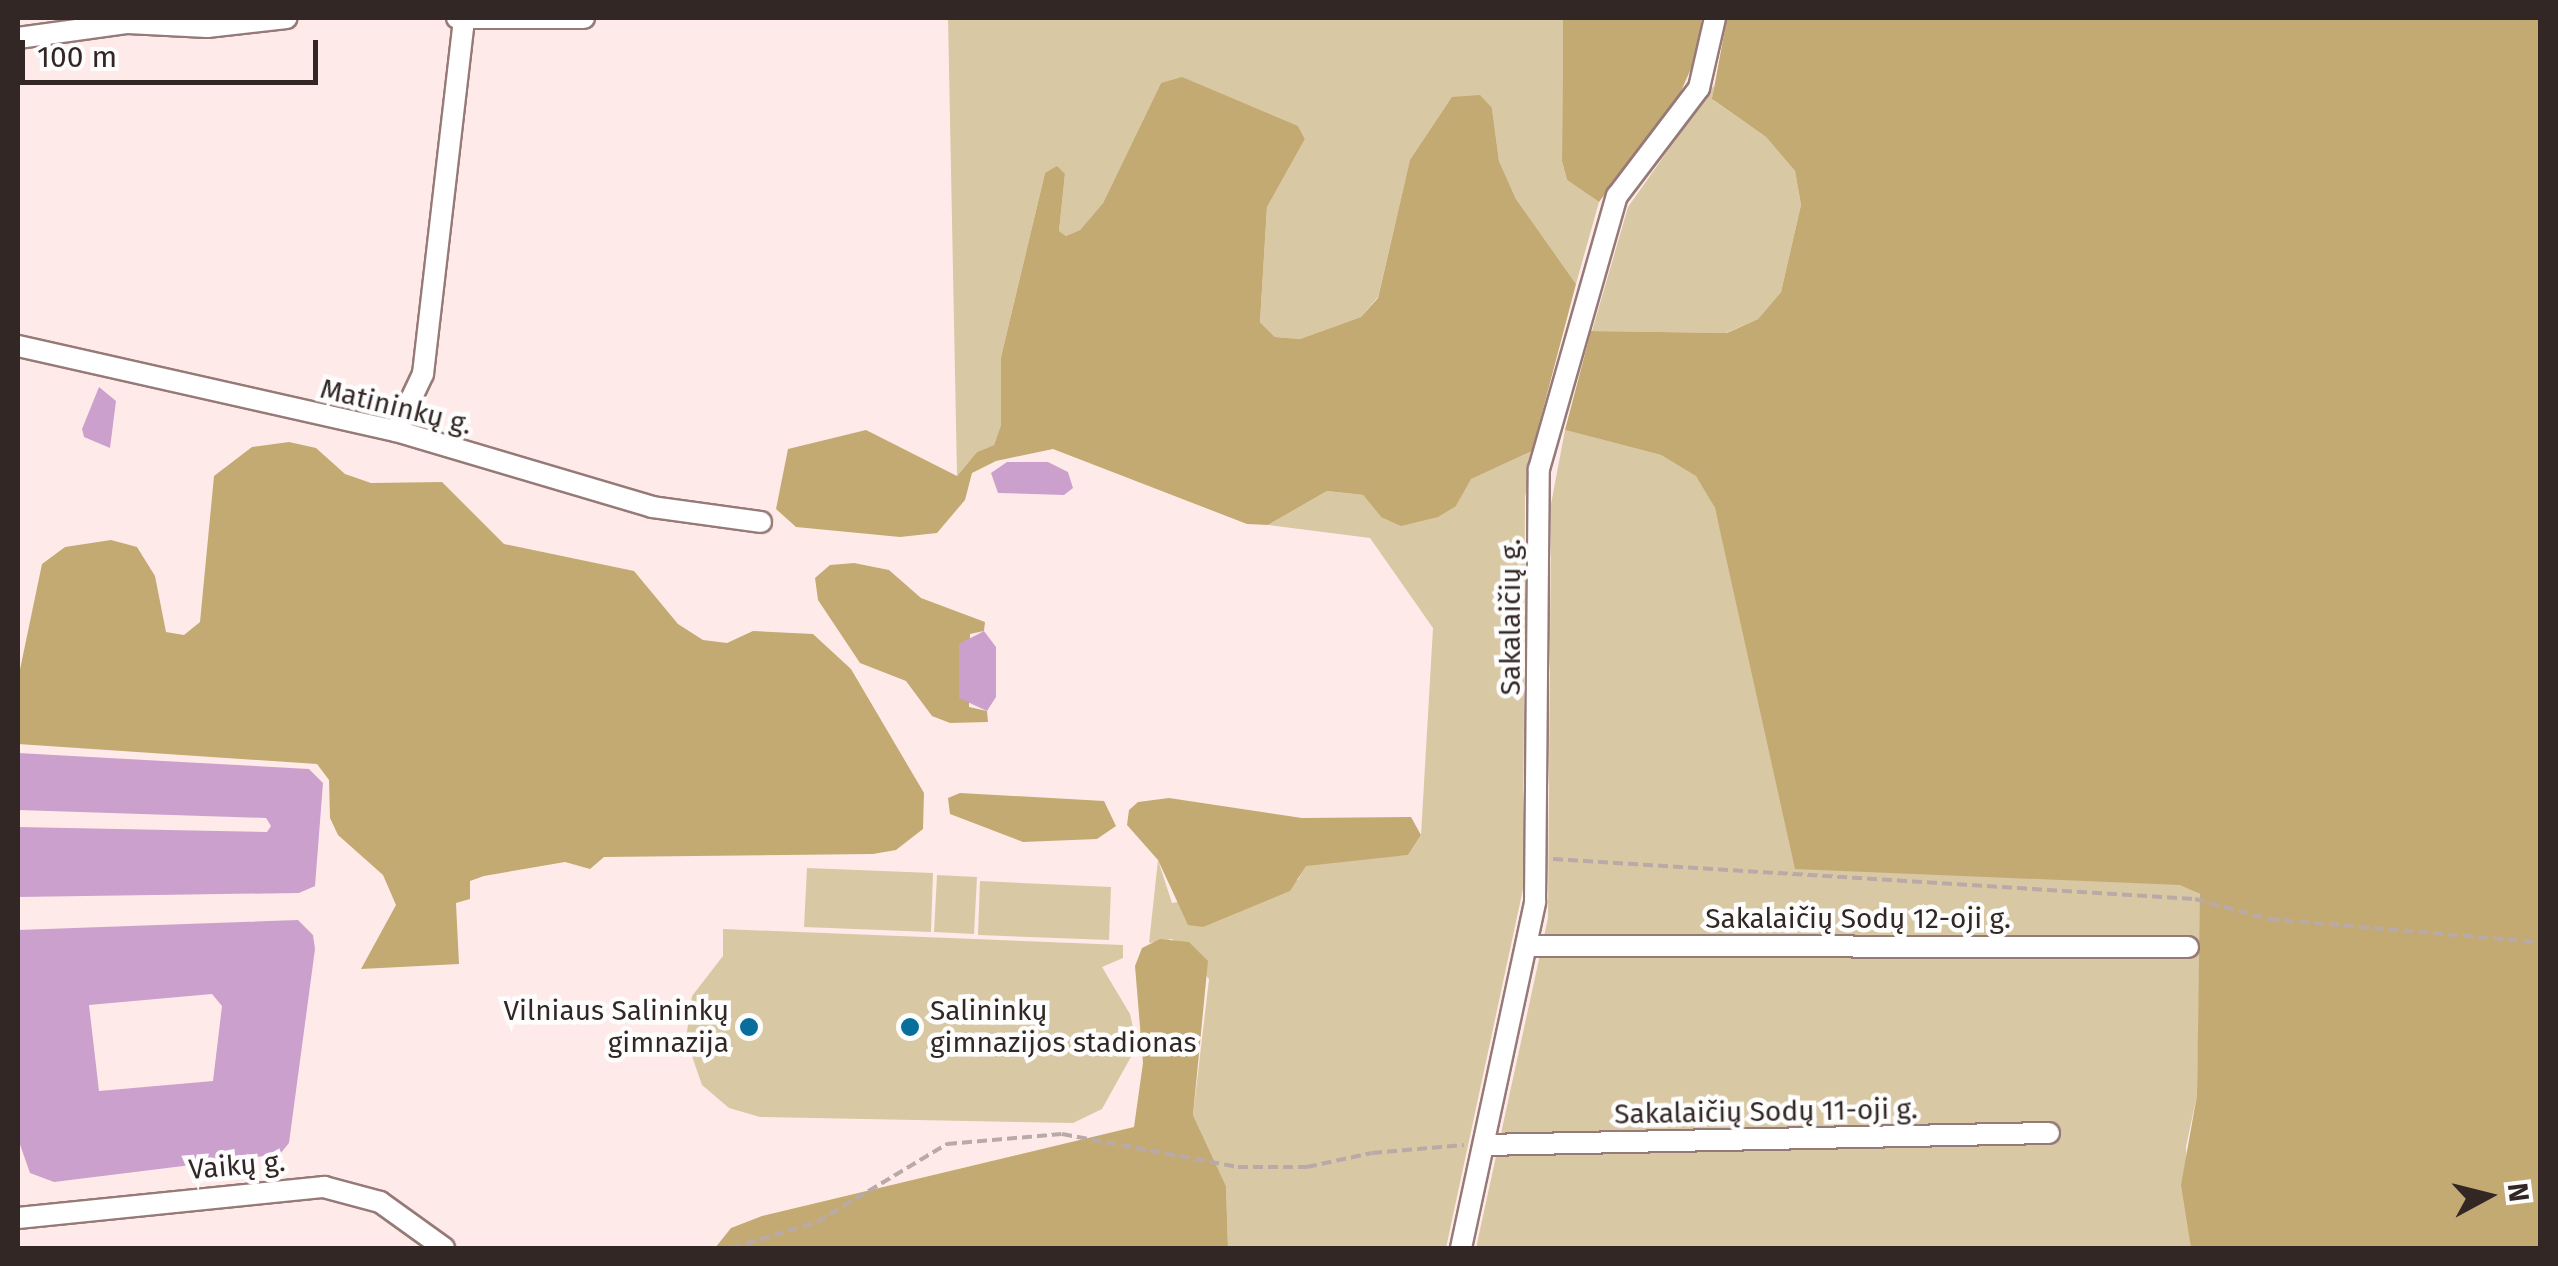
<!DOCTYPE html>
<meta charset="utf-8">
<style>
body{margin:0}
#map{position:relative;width:2558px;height:1266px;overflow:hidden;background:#feebe9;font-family:"Fira Sans",sans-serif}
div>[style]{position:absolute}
.green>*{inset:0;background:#d9c8a4}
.forest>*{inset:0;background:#c3aa72}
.water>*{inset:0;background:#cca0cc}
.path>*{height:4px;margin-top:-2px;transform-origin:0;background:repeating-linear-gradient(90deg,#b9a9a7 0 10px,transparent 0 15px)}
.roads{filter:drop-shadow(2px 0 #967a77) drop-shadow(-2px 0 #967a77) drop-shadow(0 2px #967a77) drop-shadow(0 -2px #967a77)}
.minor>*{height:20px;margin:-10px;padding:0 10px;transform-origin:10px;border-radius:10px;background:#fff}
.dots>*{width:28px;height:28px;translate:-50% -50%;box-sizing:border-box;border:5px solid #fdfdfd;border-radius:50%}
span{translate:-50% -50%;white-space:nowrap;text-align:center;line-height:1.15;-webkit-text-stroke:9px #fdfdfd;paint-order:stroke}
.street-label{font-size:28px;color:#322725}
.poi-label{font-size:28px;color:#322725}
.right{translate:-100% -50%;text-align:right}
.left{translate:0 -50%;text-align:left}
.frame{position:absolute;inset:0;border:20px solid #322725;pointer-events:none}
.north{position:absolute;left:2438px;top:1146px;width:100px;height:100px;-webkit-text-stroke:8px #fdfdfd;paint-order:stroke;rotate:83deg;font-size:28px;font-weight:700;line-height:40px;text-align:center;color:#322725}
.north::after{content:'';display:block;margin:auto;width:35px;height:45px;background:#322725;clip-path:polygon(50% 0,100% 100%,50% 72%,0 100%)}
.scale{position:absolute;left:20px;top:40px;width:298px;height:45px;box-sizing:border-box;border:5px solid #322725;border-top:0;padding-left:12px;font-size:30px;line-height:35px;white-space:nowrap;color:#322725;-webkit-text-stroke:8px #fdfdfd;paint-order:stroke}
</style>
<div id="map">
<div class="green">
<div style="clip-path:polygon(948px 18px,1563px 18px,1562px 161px,1567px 180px,1599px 202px,1576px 284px,1516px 199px,1499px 161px,1492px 108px,1410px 161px,1378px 297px,1361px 317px,1300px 339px,1275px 337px,1260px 322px,1267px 207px,1305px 139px,1298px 126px,1161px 83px,1103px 203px,1080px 230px,1066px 236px,1059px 231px,1065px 174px,1045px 173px,1001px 357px,1001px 425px,994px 445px,977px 452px,957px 476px)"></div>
<div style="clip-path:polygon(1714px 85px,1713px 100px,1766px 137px,1795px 171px,1801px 205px,1781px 292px,1758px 319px,1726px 333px,1592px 331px,1628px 207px)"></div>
<div style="clip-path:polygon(1565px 430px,1661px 455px,1697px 476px,1715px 508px,1749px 644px,2201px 895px,2197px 1095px,2186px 1147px,2191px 1248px,1476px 1248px,1548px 918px,1551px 504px)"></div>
<div style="clip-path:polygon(1532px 451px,1525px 498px,1523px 889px,1446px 1248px,1228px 1248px,1226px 1186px,1193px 1115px,1209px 979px,1172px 939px,1149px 943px,1158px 860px,1172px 903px,1298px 880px,1305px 866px,1321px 861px,1408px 855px,1421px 835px,1433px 628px,1370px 538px,1268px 525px,1327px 491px,1363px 495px,1381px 517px,1456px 506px,1470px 479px)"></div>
<div style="clip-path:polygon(807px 868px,933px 873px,931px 932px,804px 927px)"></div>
<div style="clip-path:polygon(937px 875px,977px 877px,974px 934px,934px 932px)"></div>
<div style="clip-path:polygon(980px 881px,1111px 887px,1109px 940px,978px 935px)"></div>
<div style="clip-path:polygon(723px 929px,1123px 945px,1123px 958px,1102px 967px,1130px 1014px,1137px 1046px,1102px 1109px,1073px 1123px,760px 1117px,729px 1108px,702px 1085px,686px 1039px,692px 996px,723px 956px)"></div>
</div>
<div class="forest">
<div style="clip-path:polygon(1563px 18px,1702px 18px,1697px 55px,1678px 98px,1599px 202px,1567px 180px,1562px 161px)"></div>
<div style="clip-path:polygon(1727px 18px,2540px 18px,2540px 1248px,2191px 1248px,2181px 1185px,2197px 1095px,2200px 894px,2180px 885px,1795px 869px,1715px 508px,1696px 476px,1661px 455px,1565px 430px,1591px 331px,1727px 333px,1758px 319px,1781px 292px,1801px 205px,1795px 171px,1766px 137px,1712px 99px)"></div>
<div style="clip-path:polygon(1182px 77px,1298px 126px,1305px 139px,1267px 207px,1260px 322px,1275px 337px,1300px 339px,1361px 317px,1378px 298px,1410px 160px,1452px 97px,1480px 95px,1492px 108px,1499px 161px,1516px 199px,1576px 284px,1532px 451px,1471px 479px,1456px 506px,1438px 517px,1401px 526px,1381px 517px,1363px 495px,1327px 491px,1268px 525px,1247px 524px,1053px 449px,996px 461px,972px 473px,965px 500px,937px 533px,900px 537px,796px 527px,776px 509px,788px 449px,866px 430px,957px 476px,977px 452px,994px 445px,1001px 425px,1001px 357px,1045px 173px,1057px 166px,1065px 174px,1059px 231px,1066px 236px,1080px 230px,1103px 203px,1161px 83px)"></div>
<div style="clip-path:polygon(289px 442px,316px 448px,345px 474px,371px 483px,442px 482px,504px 544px,634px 571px,678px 624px,703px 640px,727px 643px,753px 631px,813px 634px,851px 669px,924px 793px,923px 829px,896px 850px,873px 854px,604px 857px,590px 869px,565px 862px,484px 876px,470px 881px,470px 899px,456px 903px,459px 964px,361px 969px,396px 905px,383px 875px,338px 835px,330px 818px,329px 780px,317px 764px,18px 744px,18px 679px,42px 564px,65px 547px,111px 540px,137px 547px,155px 576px,166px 632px,184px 635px,200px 622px,214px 476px,252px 447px)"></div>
<div style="clip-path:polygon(854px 563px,889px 570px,921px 598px,985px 622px,984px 631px,970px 634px,969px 707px,987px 711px,988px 722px,950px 723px,932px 716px,906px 681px,860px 663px,818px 600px,815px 578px,830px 565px)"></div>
<div style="clip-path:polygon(960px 793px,1104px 801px,1116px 826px,1097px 839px,1023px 842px,950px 814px,948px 798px)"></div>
<div style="clip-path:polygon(1169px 798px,1302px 818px,1411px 817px,1421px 835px,1408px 855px,1306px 866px,1290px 891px,1203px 927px,1188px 925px,1158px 860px,1127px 825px,1129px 810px,1138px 802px)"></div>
<div style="clip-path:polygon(1160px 939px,1189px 942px,1208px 961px,1193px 1115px,1226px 1186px,1228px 1248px,715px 1248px,731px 1228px,762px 1216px,1134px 1127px,1143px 1063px,1135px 966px,1142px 948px)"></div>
</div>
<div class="water">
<div style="clip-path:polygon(99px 387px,116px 401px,110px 448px,84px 437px,82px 429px)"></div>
<div style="clip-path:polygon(1007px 462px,1048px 462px,1068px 472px,1073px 488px,1064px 495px,998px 493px,991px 473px)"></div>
<div style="clip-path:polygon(984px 631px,996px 647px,996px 697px,987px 711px,959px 698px,959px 644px)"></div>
<div style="clip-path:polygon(18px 753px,309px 769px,323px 783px,315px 886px,299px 893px,18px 897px,18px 827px,267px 832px,271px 826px,266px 818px,18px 810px)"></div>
<div style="clip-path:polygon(evenodd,298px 920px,313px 935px,315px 949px,289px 1143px,280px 1154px,54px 1182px,30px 1173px,18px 1139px,18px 930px,298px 920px,212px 994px,222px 1006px,213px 1081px,99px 1091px,89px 1005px,212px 994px)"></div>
</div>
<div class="path">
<div style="left:1553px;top:859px;width:643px;rotate:3.57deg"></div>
<div style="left:2195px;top:899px;width:77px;rotate:15.1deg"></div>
<div style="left:2269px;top:919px;width:272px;rotate:4.9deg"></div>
<div style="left:731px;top:1248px;width:90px;rotate:-16.8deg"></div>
<div style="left:817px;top:1222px;width:152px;rotate:-31deg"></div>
<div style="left:947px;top:1144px;width:115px;rotate:-5deg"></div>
<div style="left:1062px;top:1134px;width:179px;rotate:10.6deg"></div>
<div style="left:1238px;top:1167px;width:69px"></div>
<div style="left:1307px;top:1167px;width:66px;rotate:-12.2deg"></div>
<div style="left:1372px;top:1153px;width:92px;rotate:-5deg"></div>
</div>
<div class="roads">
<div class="minor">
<div style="left:457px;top:18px;width:127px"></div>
<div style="left:18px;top:38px;width:111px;rotate:-7.8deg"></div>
<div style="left:128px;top:23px;width:79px;rotate:2.9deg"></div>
<div style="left:207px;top:27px;width:80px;rotate:-6.5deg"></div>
<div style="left:18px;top:346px;width:387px;rotate:12.7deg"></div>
<div style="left:396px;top:431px;width:267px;rotate:16.5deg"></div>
<div style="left:652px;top:507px;width:110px;rotate:7.8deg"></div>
<div style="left:396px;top:431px;width:63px;rotate:-64.7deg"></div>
<div style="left:423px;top:374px;width:357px;rotate:-83.4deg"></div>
<div style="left:1529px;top:946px;width:659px;rotate:0.09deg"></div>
<div style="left:1484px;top:1145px;width:565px;rotate:-1.22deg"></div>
<div style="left:18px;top:1218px;width:308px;rotate:-5.8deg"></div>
<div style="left:324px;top:1187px;width:58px;rotate:15deg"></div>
<div style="left:380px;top:1202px;width:79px;rotate:35.7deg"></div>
<div style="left:1461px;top:1248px;width:354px;rotate:-77.9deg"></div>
<div style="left:1535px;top:902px;width:433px;rotate:-89.5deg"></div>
<div style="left:1539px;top:469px;width:284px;rotate:-74.1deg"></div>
<div style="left:1617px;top:196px;width:136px;rotate:-52.8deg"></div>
<div style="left:1699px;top:88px;width:72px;rotate:-77.1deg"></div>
</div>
</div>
<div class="dots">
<div style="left:749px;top:1027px;background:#086f9c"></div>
<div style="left:910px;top:1027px;background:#086f9c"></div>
</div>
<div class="street-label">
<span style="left:396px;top:407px;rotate:14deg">Matininkų g.</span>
<span style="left:1511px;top:617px;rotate:-90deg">Sakalaičių g.</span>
<span style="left:1858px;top:919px">Sakalaičių Sodų 12-oji g.</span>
<span style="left:1766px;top:1112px;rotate:-1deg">Sakalaičių Sodų 11-oji g.</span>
<span style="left:237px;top:1166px;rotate:-5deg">Vaikų g.</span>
</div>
<div class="poi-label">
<span class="right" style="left:729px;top:1027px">Vilniaus Salininkų<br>gimnazija</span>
<span class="left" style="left:930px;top:1027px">Salininkų<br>gimnazijos stadionas</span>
</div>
<div class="frame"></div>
<div class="north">N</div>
<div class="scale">100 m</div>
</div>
